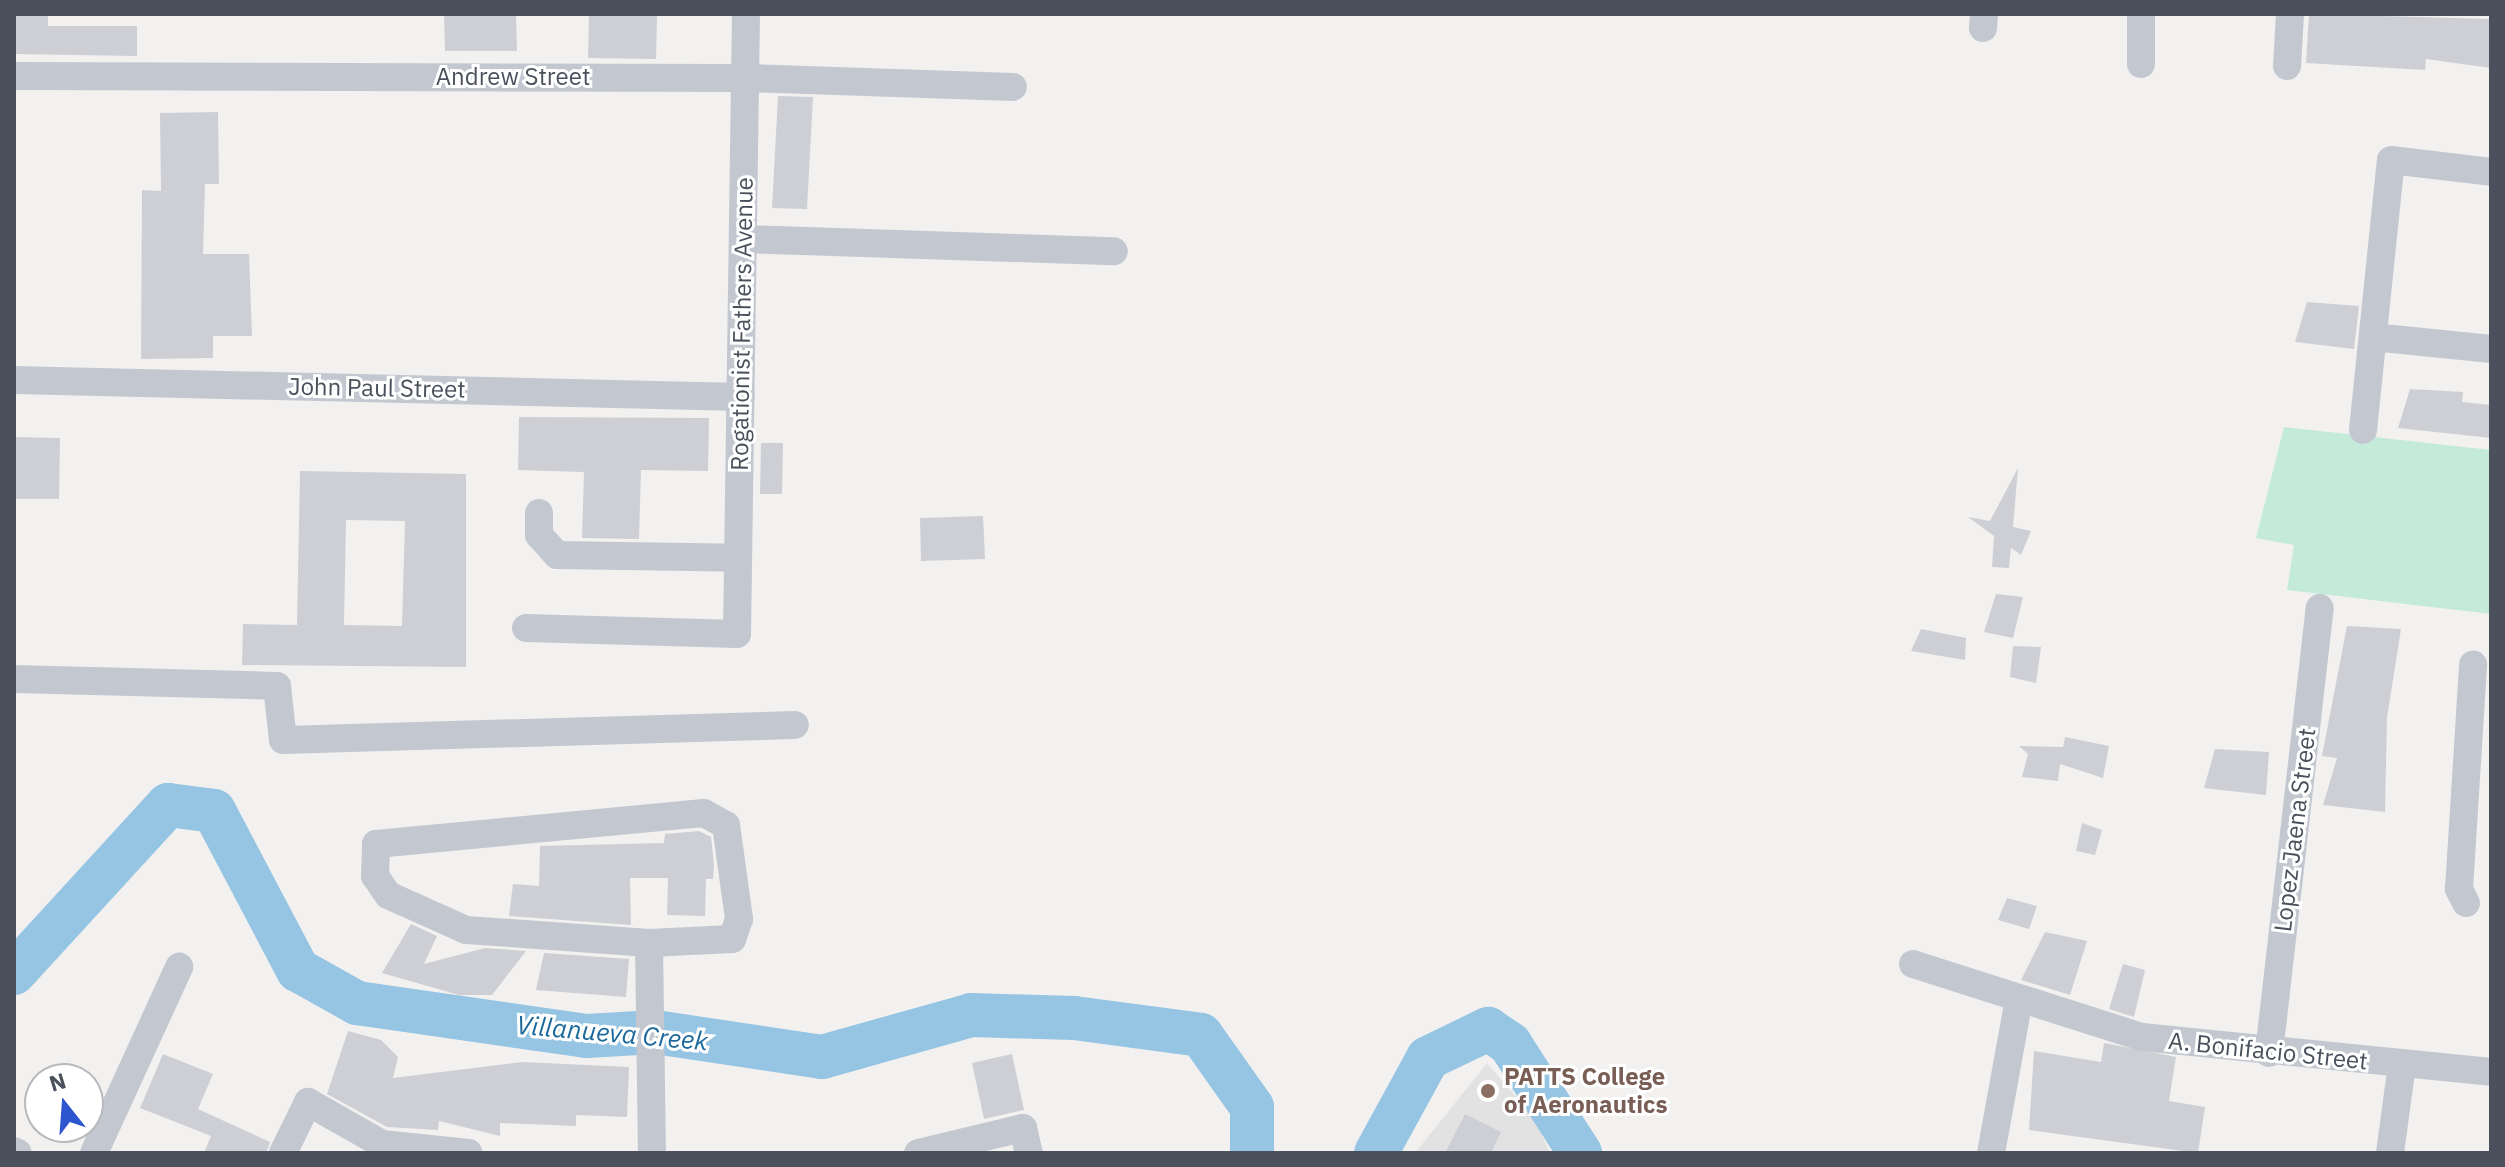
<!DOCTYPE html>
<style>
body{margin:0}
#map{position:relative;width:2505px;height:1167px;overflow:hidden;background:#f2f1f0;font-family:"IBM Plex Sans",sans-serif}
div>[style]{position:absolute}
.education>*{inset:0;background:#e3e2e2}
.green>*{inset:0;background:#c4ebda}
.river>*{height:44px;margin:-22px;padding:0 22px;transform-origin:22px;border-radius:22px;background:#96c4e3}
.building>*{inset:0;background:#cecfd4}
.minor>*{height:28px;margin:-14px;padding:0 14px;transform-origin:14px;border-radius:14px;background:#c3c8d0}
.dots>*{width:22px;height:22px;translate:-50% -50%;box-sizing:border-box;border:4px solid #fff;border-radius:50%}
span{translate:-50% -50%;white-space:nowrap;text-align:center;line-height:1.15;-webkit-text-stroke:6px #fff;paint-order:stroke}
.street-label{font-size:24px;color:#4a505c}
.education-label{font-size:24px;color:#785e54;font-weight:700}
.left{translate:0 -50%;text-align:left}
.water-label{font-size:26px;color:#1c699c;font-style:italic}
.frame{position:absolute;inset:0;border:16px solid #4a505c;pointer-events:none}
.north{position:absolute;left:24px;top:1063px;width:80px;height:80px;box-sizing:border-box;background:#fff;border:2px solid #b7b9be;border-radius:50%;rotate:343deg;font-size:22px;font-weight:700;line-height:32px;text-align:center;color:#4a505c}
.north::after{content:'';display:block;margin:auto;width:28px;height:36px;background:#2d55cf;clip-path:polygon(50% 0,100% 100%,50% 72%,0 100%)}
</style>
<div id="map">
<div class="education">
<div style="clip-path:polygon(1487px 1063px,1535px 1119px,1550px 1153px,1415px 1153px)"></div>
</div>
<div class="green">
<div style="clip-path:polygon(2284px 427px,2491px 450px,2491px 614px,2287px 590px,2294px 545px,2256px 538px)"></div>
</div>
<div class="river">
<div style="left:14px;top:973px;width:228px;rotate:-47.5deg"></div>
<div style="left:168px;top:805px;width:46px;rotate:7.4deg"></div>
<div style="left:214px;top:811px;width:180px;rotate:62.2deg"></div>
<div style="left:298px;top:970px;width:68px;rotate:29.2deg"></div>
<div style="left:357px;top:1003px;width:232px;rotate:8.2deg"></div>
<div style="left:587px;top:1036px;width:68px;rotate:-3.4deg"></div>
<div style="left:655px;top:1032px;width:169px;rotate:8.5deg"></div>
<div style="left:822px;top:1057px;width:155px;rotate:-15.7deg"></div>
<div style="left:971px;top:1015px;width:103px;rotate:1.7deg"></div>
<div style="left:1074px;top:1018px;width:128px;rotate:7.6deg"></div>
<div style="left:1201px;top:1035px;width:88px;rotate:54.7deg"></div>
<div style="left:1252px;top:1107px;width:46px;rotate:90deg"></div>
<div style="left:1376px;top:1153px;width:108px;rotate:-61.3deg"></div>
<div style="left:1428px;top:1058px;width:67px;rotate:-25.8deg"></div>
<div style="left:1488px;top:1029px;width:27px;rotate:34deg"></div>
<div style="left:1510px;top:1044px;width:130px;rotate:57.3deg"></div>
</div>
<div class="building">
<div style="clip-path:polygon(14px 14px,48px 14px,48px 26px,137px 26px,137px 56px,14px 54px)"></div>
<div style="clip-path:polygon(444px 14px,516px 14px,517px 51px,445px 51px)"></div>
<div style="clip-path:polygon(589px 14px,657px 14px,656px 59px,588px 58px)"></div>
<div style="clip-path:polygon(2309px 14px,2491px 19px,2491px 68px,2426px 59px,2425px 70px,2306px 63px)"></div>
<div style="clip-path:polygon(778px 96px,813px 97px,807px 209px,772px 208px)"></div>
<div style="clip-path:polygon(218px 112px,219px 184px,205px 184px,203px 254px,249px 254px,252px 336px,213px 336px,213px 358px,141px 359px,142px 190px,161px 191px,160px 113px)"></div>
<div style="clip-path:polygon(2307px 302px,2359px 306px,2354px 349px,2295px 342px)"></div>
<div style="clip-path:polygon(2410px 389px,2463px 392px,2462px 402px,2491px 405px,2491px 438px,2398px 428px)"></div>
<div style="clip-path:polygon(519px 417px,709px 418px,708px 471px,641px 470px,639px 539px,582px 538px,584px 472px,518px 470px)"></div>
<div style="clip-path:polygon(14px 437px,60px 438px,59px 499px,14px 499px)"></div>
<div style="clip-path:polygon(761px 443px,783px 443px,782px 494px,760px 494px)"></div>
<div style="clip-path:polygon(2018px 468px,2013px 527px,2031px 531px,2021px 555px,2011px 548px,2009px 568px,1992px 567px,1994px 536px,1968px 517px,1990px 521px)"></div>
<div style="clip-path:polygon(evenodd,300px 471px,466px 474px,466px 667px,242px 665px,243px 624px,297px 625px,300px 471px,346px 520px,405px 521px,402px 626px,344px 625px,346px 520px)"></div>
<div style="clip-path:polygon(983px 516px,985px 559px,921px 561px,920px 518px)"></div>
<div style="clip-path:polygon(1996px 594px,2023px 597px,2013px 638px,1984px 632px)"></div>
<div style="clip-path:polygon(2347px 626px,2401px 629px,2387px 718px,2385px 812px,2323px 805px,2337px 758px,2322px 756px)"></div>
<div style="clip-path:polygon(1921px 629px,1966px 638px,1965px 660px,1911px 651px)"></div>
<div style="clip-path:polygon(2013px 646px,2041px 647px,2036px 683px,2010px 677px)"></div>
<div style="clip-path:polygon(2065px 737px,2109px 746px,2103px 778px,2060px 764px,2058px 781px,2022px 777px,2028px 754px,2019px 746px,2063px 747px)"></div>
<div style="clip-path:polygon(2215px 749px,2269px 752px,2266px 795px,2204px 788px)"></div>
<div style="clip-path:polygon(2082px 823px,2102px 830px,2095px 855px,2076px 851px)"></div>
<div style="clip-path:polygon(699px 831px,711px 837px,714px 865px,713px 879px,706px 879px,705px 916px,667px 915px,668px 878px,630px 878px,631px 925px,509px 916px,513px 884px,539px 886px,540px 846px,664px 843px,665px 834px)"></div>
<div style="clip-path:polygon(2007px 898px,2037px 906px,2029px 929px,1998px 920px)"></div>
<div style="clip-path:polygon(411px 924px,437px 936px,424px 964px,485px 948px,526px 951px,492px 995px,459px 995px,382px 973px)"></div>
<div style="clip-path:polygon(2045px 932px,2087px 941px,2070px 995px,2021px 980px)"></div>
<div style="clip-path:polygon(544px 953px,629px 959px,626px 997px,536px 990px)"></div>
<div style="clip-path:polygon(2123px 964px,2145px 970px,2134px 1017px,2109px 1009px)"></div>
<div style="clip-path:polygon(348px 1031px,381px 1040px,398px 1057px,393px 1078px,522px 1062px,629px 1067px,627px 1117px,576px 1115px,576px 1126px,500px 1123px,500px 1136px,439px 1121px,438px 1130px,387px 1127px,327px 1094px)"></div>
<div style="clip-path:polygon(2104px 1043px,2176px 1057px,2169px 1101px,2205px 1107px,2198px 1153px,2029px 1130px,2034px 1051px,2101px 1062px)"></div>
<div style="clip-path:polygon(163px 1054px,213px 1074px,198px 1109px,270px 1142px,266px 1153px,204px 1153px,211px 1136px,140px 1108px)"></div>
<div style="clip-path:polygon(1012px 1054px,1024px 1110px,984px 1119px,972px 1063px)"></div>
<div style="clip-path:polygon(1465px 1114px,1501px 1132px,1491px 1153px,1445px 1153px)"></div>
</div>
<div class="minor">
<div style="left:1983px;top:28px;width:14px;rotate:-86deg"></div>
<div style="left:2141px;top:64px;width:50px;rotate:-90deg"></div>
<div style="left:2287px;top:66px;width:52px;rotate:-86.7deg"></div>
<div style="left:14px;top:76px;width:731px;rotate:0.16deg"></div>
<div style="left:745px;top:78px;width:268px;rotate:1.9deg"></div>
<div style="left:743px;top:239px;width:371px;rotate:1.9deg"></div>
<div style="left:2373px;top:337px;width:119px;rotate:5.8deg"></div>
<div style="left:14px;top:380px;width:727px;rotate:1.34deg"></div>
<div style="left:2363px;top:430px;width:271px;rotate:-84.1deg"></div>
<div style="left:2391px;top:160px;width:101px;rotate:6.8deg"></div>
<div style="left:539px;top:513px;width:22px;rotate:90deg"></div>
<div style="left:539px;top:535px;width:27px;rotate:48deg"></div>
<div style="left:557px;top:555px;width:181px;rotate:0.9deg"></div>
<div style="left:526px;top:628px;width:211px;rotate:1.6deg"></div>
<div style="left:737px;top:634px;width:620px;rotate:-89.17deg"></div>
<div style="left:14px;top:679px;width:263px;rotate:1.5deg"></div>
<div style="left:277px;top:686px;width:54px;rotate:83.7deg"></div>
<div style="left:283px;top:740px;width:512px;rotate:-1.68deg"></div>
<div style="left:704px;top:813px;width:25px;rotate:29deg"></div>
<div style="left:726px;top:825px;width:95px;rotate:82.1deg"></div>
<div style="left:739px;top:919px;width:21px;rotate:109deg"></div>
<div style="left:732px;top:939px;width:83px;rotate:177.2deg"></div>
<div style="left:649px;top:943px;width:183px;rotate:-175.9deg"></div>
<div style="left:466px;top:930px;width:85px;rotate:-155.8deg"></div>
<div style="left:388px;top:895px;width:23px;rotate:-124deg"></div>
<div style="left:375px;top:876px;width:32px;rotate:-88deg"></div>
<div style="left:376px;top:844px;width:329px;rotate:-5.4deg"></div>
<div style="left:2466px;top:903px;width:16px;rotate:-117deg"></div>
<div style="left:2459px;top:889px;width:225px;rotate:-86.4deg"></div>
<div style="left:649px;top:943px;width:210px;rotate:89.2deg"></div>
<div style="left:1913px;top:964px;width:240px;rotate:17.7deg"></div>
<div style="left:2142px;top:1037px;width:351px;rotate:5.7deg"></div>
<div style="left:2269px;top:1053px;width:448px;rotate:-83.5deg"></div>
<div style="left:14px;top:1151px;width:4px;rotate:27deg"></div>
<div style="left:94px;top:1153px;width:205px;rotate:-65.4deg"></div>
<div style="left:283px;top:1153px;width:57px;rotate:-63.9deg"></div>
<div style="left:308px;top:1102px;width:85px;rotate:29.6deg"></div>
<div style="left:382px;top:1144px;width:87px;rotate:5.9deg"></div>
<div style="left:918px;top:1153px;width:108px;rotate:-13.4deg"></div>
<div style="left:1023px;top:1128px;width:26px;rotate:77deg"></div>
<div style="left:1991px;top:1153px;width:157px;rotate:-79.7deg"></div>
<div style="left:2390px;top:1153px;width:90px;rotate:-82.3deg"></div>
</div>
<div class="dots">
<div style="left:1488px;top:1091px;background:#8d6e63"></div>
</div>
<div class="street-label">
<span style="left:513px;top:77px">Andrew Street</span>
<span style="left:742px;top:324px;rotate:-89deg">Rogationist Fathers Avenue</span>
<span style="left:377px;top:388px;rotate:1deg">John Paul Street</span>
<span style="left:2295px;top:830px;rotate:-83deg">Lopez Jaena Street</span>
<span style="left:2268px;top:1051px;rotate:6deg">A. Bonifacio Street</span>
</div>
<div class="education-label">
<span class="left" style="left:1504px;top:1091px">PATTS College<br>of Aeronautics</span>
</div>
<div class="water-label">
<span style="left:612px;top:1033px;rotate:5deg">Villanueva Creek</span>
</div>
<div class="frame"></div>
<div class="north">N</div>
</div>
